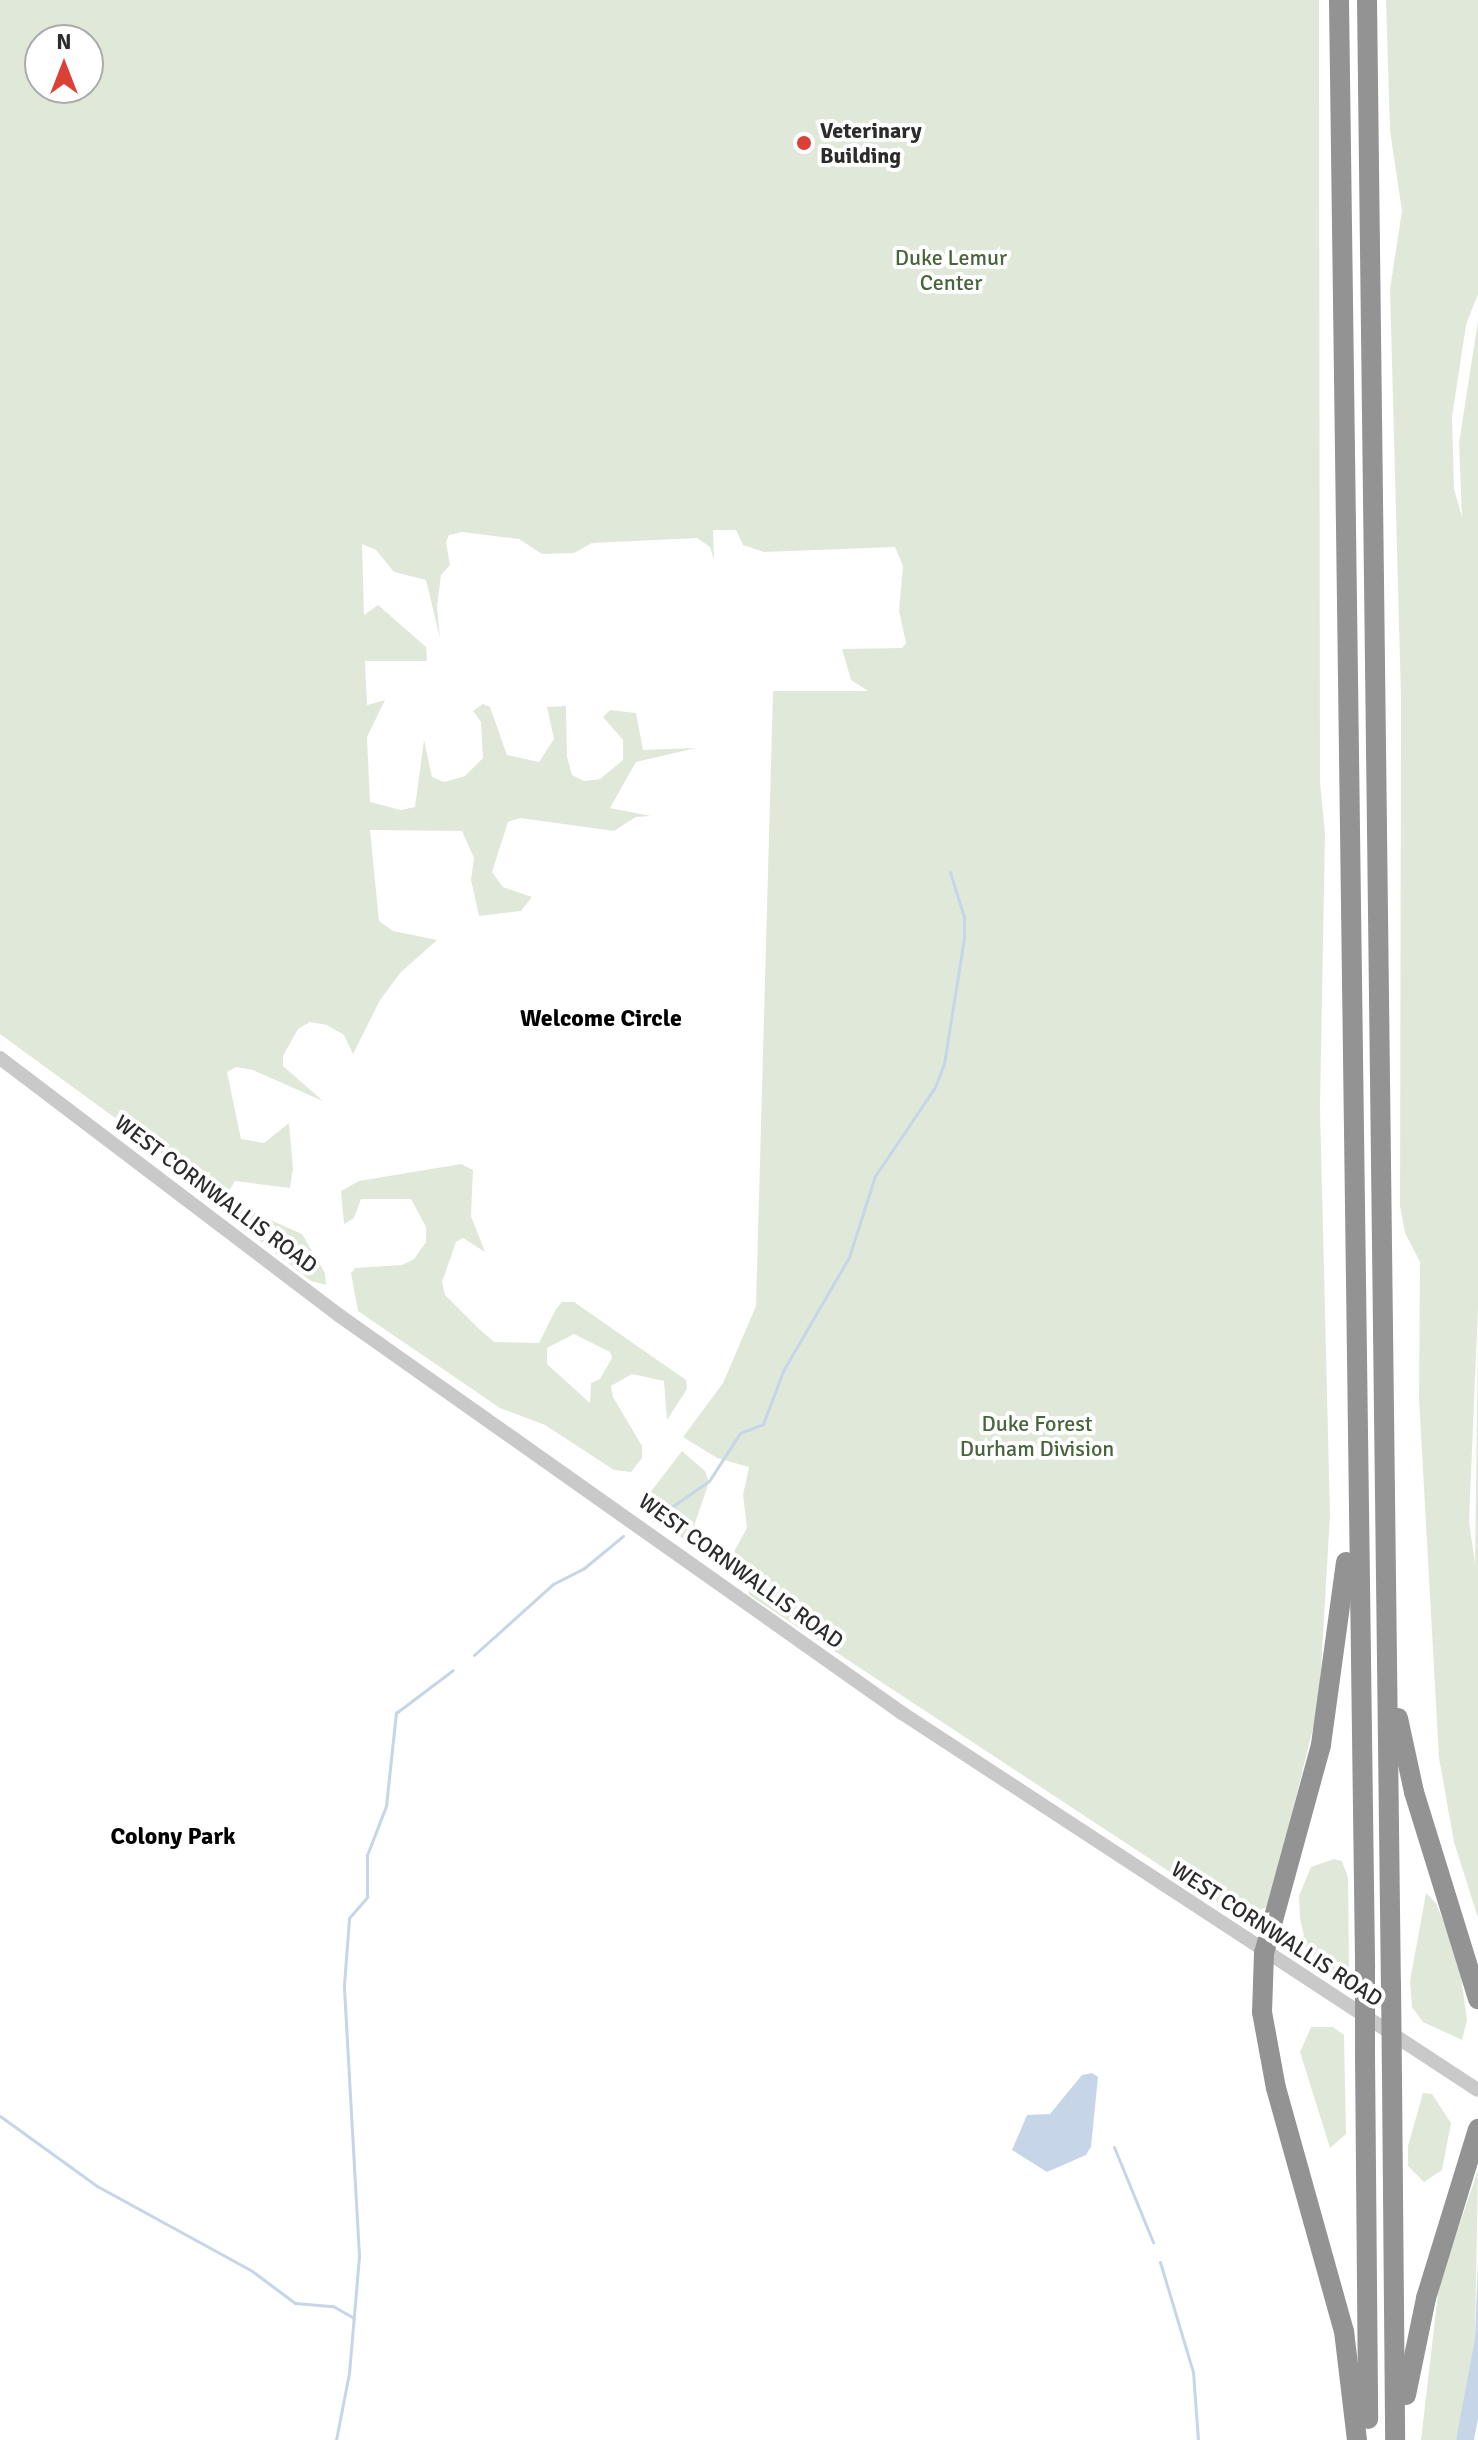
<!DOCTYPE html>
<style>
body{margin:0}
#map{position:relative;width:1478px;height:2440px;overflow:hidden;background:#fff;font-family:Signika,sans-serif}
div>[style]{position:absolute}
.green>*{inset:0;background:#e0e9d9}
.water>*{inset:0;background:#c6d6e8}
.stream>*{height:3px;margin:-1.5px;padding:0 1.5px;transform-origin:1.5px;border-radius:1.5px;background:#c6d6e8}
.minor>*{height:14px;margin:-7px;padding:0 7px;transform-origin:7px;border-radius:7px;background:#c9c9c9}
.highway>*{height:20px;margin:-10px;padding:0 10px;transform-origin:10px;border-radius:10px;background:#939393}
.highway-bridge>*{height:20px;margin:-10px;padding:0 10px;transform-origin:10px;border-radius:10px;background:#939393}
.dots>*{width:22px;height:22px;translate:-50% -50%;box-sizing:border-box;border:4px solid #fff;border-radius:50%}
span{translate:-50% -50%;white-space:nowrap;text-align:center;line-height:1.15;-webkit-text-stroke:8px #fff;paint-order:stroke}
.poi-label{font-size:22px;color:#2c2c2c;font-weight:700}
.left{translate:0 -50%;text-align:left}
.park-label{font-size:22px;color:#49653c}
.street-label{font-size:22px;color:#2c2c2c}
.neighbourhood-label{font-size:24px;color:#000;font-weight:700}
.north{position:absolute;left:24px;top:24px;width:80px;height:80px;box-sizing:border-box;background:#fff;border:2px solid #ababab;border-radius:50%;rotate:0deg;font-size:22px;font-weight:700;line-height:32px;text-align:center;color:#2c2c2c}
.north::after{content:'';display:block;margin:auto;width:28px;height:36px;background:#dc3f35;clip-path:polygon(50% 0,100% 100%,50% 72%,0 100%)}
</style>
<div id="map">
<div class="green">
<div style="clip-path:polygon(evenodd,0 0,1319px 0,1320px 782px,1325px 834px,1320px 1107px,1330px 1515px,1319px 1704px,1269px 1906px,1242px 1917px,1182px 1880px,749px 1595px,749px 1586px,649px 1514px,649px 1494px,682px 1451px,705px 1471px,709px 1482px,693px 1529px,726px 1556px,732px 1555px,747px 1528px,743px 1495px,749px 1467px,717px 1458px,683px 1437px,723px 1383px,756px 1306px,773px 691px,868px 691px,851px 680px,842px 649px,902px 648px,906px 643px,899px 611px,903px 566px,895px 547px,764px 552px,743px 545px,736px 530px,713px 530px,714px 560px,710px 547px,697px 538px,592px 543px,574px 553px,542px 554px,519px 539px,462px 532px,449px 535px,446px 542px,450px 565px,441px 575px,437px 607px,440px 638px,426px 580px,394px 572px,376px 550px,362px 544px,364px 615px,378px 605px,426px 647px,427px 661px,365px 661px,367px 705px,385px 700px,367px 737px,370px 802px,401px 810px,415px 807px,424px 740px,432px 777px,444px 782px,465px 776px,483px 758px,481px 722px,473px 711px,483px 704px,490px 707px,507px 755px,539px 762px,554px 739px,547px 707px,566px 706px,567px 757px,572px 775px,584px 781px,600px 779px,623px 760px,623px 740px,603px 717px,610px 710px,636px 713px,643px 750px,696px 748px,636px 762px,610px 808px,651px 816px,636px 817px,614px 831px,520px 818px,508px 822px,492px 872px,503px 887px,532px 897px,521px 911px,479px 916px,471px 880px,474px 858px,462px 831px,370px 830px,379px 921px,393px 931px,437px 940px,401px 972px,380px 1000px,353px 1054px,344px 1035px,327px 1025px,310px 1022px,298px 1029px,283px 1056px,283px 1066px,323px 1101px,253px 1070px,236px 1067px,227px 1072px,241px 1139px,264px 1143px,289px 1123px,293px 1168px,290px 1188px,235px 1181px,229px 1191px,239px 1206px,302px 1234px,325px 1273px,326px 1285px,311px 1281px,207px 1199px,155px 1147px,0 1034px,0 0,40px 40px,88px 40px,88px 88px,40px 88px,40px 40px)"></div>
<div style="clip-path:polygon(1386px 0,1478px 0,1478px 294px,1466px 325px,1452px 417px,1454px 489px,1462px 517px,1459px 443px,1478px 321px,1478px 1308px,1469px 1521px,1475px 1564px,1478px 1332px,1478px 1918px,1454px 1842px,1439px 1758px,1419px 1398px,1420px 1262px,1405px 1233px,1400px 1206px,1401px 698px,1390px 289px,1402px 211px,1390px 131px)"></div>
<div style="clip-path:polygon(evenodd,461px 1164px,473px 1170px,471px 1216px,485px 1252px,463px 1238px,456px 1242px,442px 1282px,445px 1295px,478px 1328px,494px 1342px,539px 1343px,556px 1309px,562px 1302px,574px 1302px,686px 1380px,687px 1389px,667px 1420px,664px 1381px,632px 1374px,611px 1386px,613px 1397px,642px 1446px,642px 1458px,631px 1472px,614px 1470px,545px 1425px,500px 1408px,358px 1311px,351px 1273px,355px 1268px,402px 1265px,414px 1259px,426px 1242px,426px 1227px,411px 1199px,361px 1199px,354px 1218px,344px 1224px,341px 1191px,359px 1181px,461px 1164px,574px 1334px,610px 1352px,612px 1358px,600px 1379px,591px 1383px,590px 1403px,547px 1364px,547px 1348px,574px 1334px)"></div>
<div style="clip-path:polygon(1334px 1859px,1342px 1861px,1348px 1878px,1349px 1968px,1347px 1977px,1339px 1980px,1307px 1950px,1300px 1918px,1299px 1896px,1311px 1867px)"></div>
<div style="clip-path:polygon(1426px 1893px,1436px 1903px,1459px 1961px,1467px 2020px,1462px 2040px,1423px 2022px,1412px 2007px,1410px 1981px)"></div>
<div style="clip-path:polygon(1311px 2027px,1333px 2027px,1344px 2035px,1346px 2134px,1330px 2148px,1300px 2052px)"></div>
<div style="clip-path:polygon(1423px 2093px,1432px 2094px,1451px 2123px,1442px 2170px,1424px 2182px,1408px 2166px,1408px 2146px)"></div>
<div style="clip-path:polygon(1478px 2170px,1475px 2338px,1460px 2422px,1456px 2440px,1421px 2440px,1439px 2285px)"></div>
</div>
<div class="water">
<div style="clip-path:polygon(1092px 2073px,1098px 2077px,1091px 2147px,1086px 2155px,1047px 2172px,1012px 2150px,1027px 2115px,1050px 2114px,1082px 2075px)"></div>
<div style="clip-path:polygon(1478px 2262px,1478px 2419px,1474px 2440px,1456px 2440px,1475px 2338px)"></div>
</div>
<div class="stream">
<div style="left:653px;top:1520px;width:68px;rotate:-34.9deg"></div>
<div style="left:709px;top:1481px;width:57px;rotate:-57.1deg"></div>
<div style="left:740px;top:1433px;width:25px;rotate:-21deg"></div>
<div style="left:763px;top:1424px;width:57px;rotate:-69.3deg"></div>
<div style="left:783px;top:1371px;width:132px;rotate:-59.9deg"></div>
<div style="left:849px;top:1257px;width:85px;rotate:-72.2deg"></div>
<div style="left:875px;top:1176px;width:107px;rotate:-56deg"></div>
<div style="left:935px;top:1087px;width:25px;rotate:-69deg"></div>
<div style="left:944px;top:1064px;width:128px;rotate:-81deg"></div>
<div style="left:964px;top:938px;width:21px;rotate:-90deg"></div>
<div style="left:964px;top:917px;width:47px;rotate:-107.3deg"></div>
<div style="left:474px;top:1655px;width:106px;rotate:-41.9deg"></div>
<div style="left:553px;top:1584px;width:34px;rotate:-27deg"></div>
<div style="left:583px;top:1569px;width:52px;rotate:-39.5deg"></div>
<div style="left:0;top:2116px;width:120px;rotate:35.8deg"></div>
<div style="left:97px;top:2186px;width:177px;rotate:28.7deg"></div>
<div style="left:252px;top:2271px;width:54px;rotate:36.7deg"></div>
<div style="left:295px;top:2303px;width:38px;rotate:5deg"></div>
<div style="left:333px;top:2306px;width:24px;rotate:30deg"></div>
<div style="left:1114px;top:2147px;width:103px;rotate:67.7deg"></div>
<div style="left:1160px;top:2262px;width:115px;rotate:73.3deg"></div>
<div style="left:1193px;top:2372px;width:68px;rotate:85.8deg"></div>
<div style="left:336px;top:2440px;width:68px;rotate:-79deg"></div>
<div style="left:349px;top:2373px;width:117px;rotate:-85.1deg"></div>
<div style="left:359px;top:2256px;width:271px;rotate:-93.2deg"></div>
<div style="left:344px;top:1985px;width:67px;rotate:-85.7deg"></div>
<div style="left:349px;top:1918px;width:28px;rotate:-49deg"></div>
<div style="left:367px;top:1897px;width:42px;rotate:-90deg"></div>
<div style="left:367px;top:1855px;width:53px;rotate:-68.8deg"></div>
<div style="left:386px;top:1806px;width:94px;rotate:-83.9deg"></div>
<div style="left:396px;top:1713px;width:71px;rotate:-37deg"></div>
</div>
<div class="minor">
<div style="left:0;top:1058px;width:427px;rotate:37.2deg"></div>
<div style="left:340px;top:1316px;width:688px;rotate:35.24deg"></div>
<div style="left:902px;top:1713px;width:688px;rotate:33.21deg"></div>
</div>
<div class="highway">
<div style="left:1339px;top:0;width:1969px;rotate:89.24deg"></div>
<div style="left:1367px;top:0;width:1983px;rotate:89.31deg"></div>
<div style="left:1346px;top:1562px;width:185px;rotate:97.8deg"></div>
<div style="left:1321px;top:1745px;width:216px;rotate:105.3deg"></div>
<div style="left:1264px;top:1953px;width:59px;rotate:91.9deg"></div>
<div style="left:1262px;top:2012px;width:77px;rotate:79.6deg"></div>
<div style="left:1276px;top:2088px;width:252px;rotate:74.4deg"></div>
<div style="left:1344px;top:2331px;width:110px;rotate:83.2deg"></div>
<div style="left:1398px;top:1718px;width:76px;rotate:77.8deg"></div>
<div style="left:1414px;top:1792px;width:217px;rotate:72.8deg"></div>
<div style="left:1365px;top:2055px;width:364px;rotate:89.5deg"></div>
<div style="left:1392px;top:2078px;width:362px;rotate:89.5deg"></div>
<div style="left:1406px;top:2395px;width:99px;rotate:-78.3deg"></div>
<div style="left:1426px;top:2298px;width:177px;rotate:-72.9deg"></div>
</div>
<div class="highway-bridge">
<div style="left:1391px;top:1983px;width:95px;rotate:89.4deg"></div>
<div style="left:1365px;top:2055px;width:86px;rotate:-90deg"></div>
</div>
<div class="dots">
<div style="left:804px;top:143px;background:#dc3f35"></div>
</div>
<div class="poi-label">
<span class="left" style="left:820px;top:143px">Veterinary<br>Building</span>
</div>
<div class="park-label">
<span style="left:951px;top:270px">Duke Lemur<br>Center</span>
<span style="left:1037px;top:1436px">Duke Forest<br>Durham Division</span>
</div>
<div class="street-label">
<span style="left:216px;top:1194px;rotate:37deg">WEST CORNWALLIS ROAD</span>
<span style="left:741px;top:1571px;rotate:36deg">WEST CORNWALLIS ROAD</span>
<span style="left:1277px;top:1934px;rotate:33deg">WEST CORNWALLIS ROAD</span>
</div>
<div class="neighbourhood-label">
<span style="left:601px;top:1019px">Welcome Circle</span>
<span style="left:173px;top:1837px">Colony Park</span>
</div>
<div class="north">N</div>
</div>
